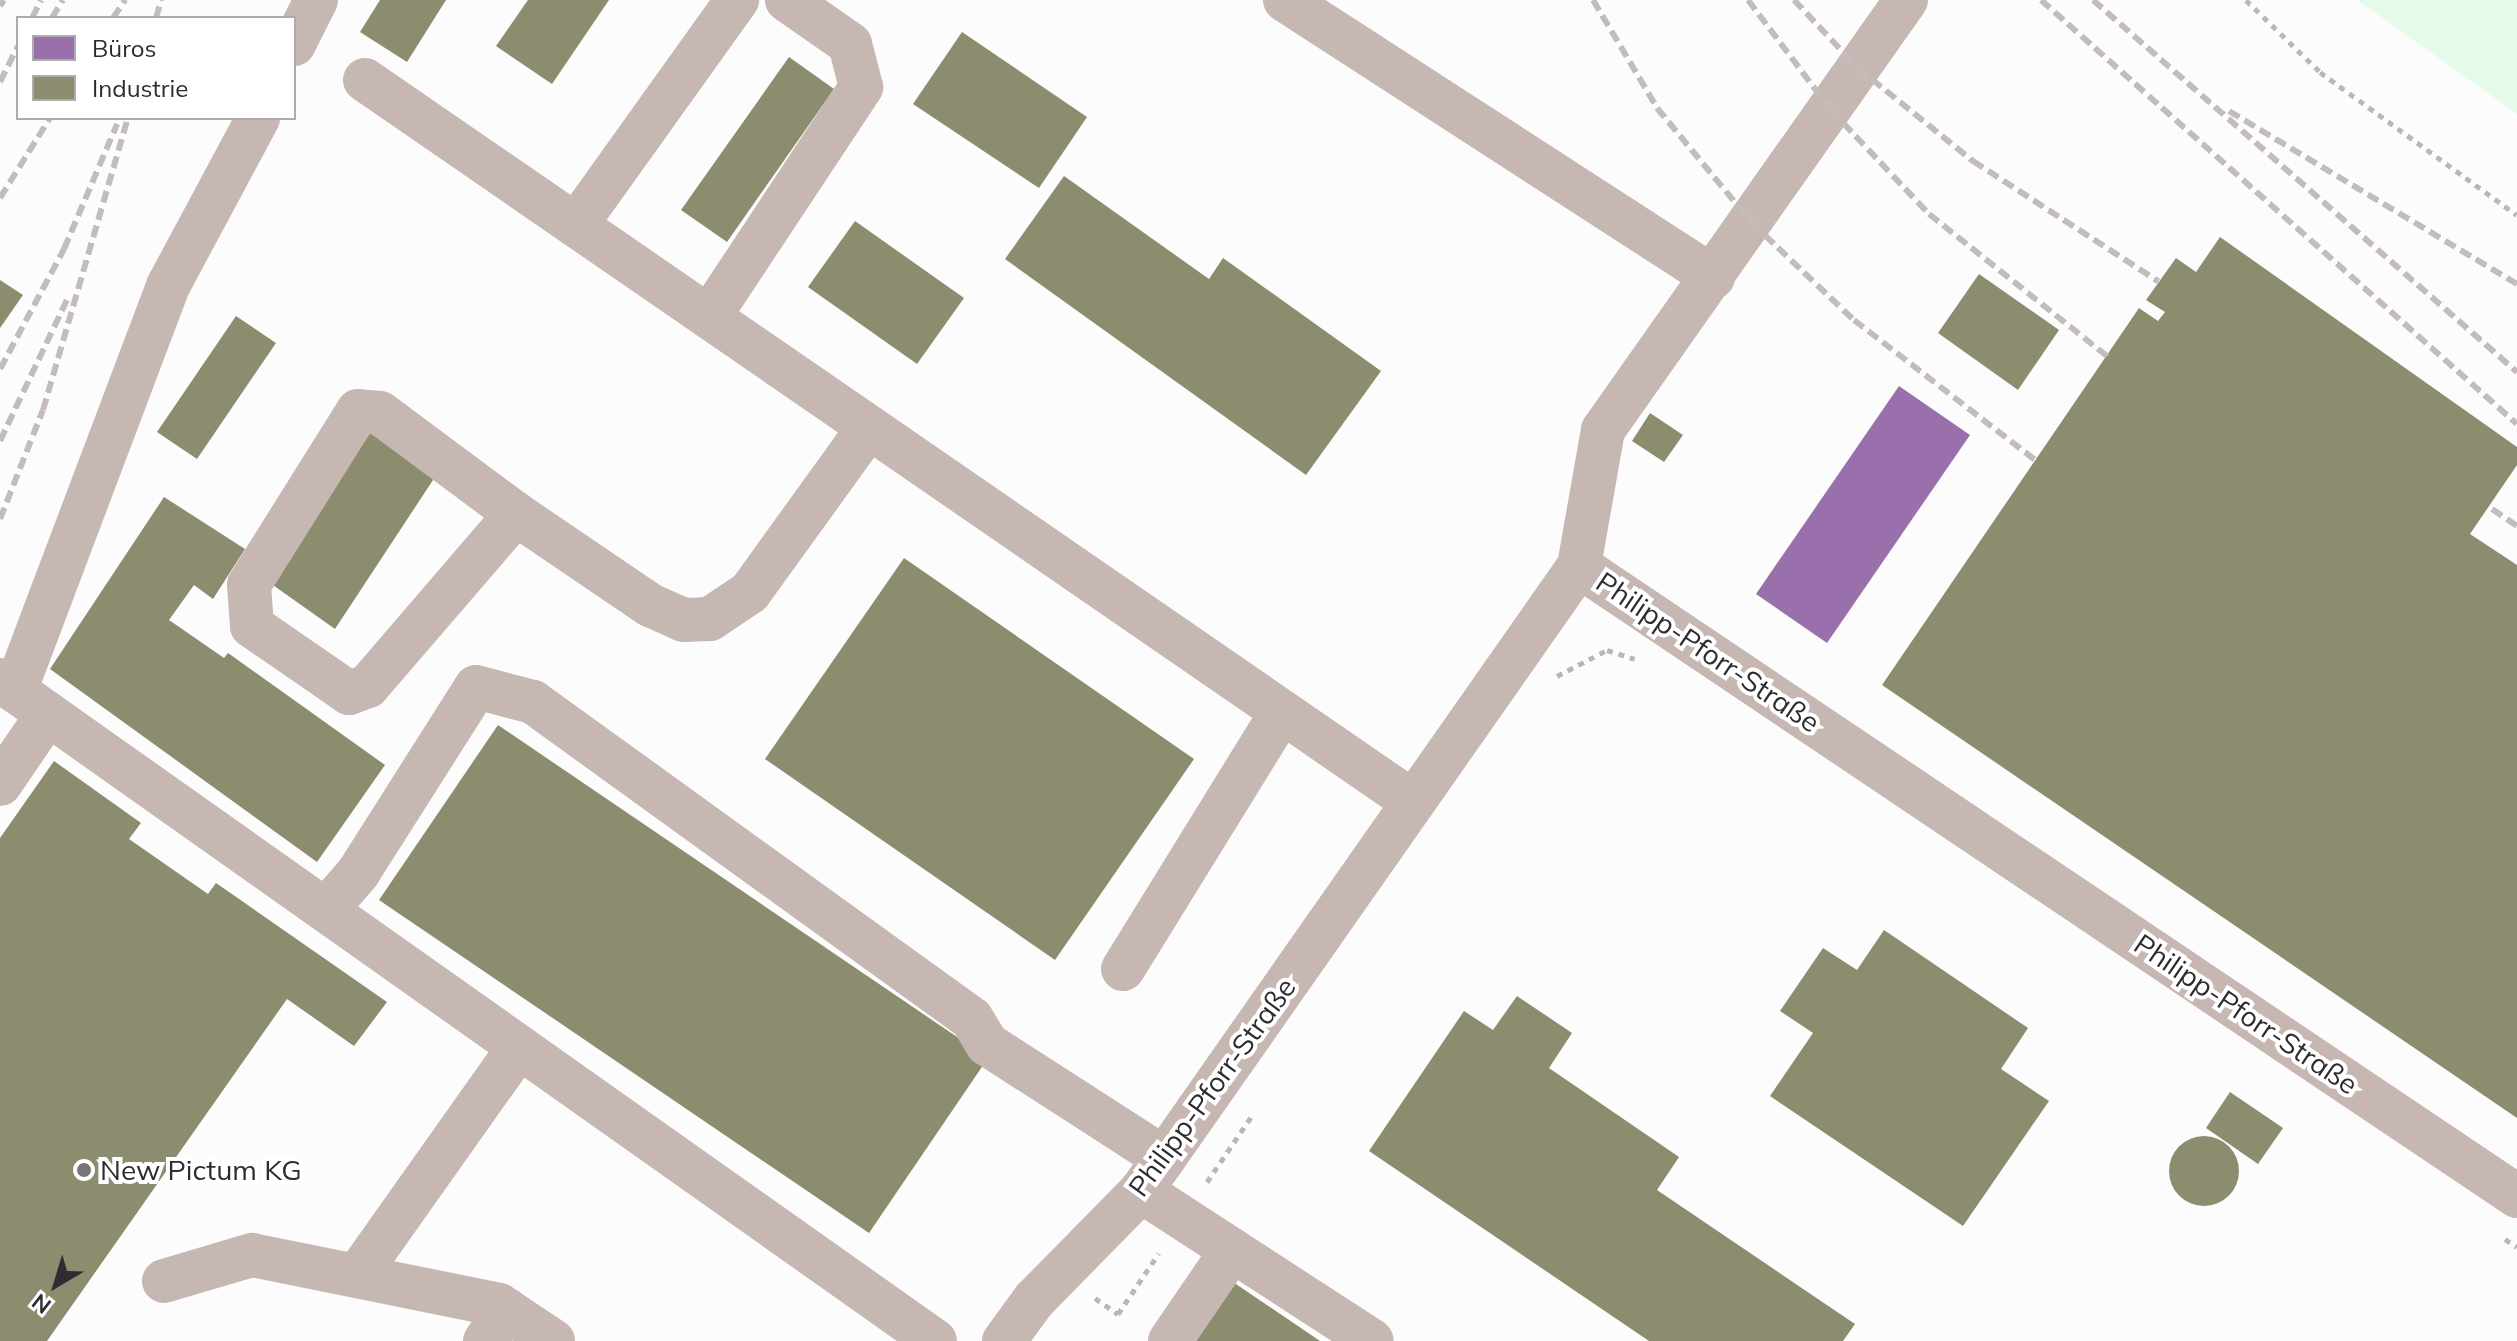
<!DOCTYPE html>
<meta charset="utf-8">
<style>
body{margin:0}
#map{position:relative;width:2517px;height:1341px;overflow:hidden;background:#fcfcfd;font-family:Mulish,sans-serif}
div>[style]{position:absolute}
.green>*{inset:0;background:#e5fbea}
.offices>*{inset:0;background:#9970ab}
.industry>*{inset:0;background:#8c8c6e}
.round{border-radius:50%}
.path>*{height:5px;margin-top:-2.5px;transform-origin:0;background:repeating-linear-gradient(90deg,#bfb5b2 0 6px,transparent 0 12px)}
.minor>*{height:44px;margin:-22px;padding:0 22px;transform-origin:22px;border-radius:22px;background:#c7b7b2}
.rail>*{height:6px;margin-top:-3px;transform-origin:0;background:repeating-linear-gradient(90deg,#c4bcbc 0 12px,transparent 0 18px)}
.dots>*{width:22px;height:22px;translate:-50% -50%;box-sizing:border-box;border:4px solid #fff;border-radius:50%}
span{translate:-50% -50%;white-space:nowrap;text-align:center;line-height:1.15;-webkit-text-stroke:8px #fff;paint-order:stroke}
.street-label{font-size:28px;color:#2f2c31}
.poi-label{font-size:28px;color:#2f2c31}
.left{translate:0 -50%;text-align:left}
.legend{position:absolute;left:16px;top:16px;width:280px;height:104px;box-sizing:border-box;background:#fff;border:2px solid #acabad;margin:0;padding:10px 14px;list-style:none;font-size:24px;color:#2f2c31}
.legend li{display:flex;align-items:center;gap:16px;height:40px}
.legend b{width:40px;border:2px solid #acabad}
.north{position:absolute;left:16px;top:1245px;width:80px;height:80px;-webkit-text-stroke:6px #fff;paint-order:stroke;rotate:218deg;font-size:22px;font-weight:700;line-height:32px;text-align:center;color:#2f2c31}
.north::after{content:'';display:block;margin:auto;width:28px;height:36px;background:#2f2c31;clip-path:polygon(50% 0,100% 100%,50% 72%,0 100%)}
</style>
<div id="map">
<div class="green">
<div style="clip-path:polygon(2357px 0,2517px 0,2517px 114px)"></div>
</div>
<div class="offices">
<div style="clip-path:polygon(1899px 386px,1970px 435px,1827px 643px,1756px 594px)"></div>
</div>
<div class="industry">
<div style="clip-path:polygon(380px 0,446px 0,407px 62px,360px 32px)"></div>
<div style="clip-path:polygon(528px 0,609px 0,552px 84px,496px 46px)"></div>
<div style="clip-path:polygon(962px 32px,1087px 117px,1039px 188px,913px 104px)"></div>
<div style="clip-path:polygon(789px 57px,834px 89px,727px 242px,681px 210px)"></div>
<div style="clip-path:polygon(1064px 176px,1209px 279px,1223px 258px,1381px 371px,1306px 475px,1005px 259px)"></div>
<div style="clip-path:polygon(855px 221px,964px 298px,917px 364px,808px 287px)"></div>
<div style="clip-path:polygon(2220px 237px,2517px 447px,2517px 465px,2470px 534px,2517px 565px,2517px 1118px,1882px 685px,2139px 308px,2158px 321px,2165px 312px,2146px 300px,2176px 258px,2196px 272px)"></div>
<div style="clip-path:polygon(1979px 274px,2059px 330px,2018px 390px,1938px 333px)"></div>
<div style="clip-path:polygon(0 280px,23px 295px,0 328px)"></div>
<div style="clip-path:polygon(236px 316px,276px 343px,197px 459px,157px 432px)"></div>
<div style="clip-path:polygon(1650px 413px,1683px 435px,1664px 462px,1632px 441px)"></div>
<div style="clip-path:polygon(372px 430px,435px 477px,335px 629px,270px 583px)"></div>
<div style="clip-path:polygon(164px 497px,245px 549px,213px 599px,194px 585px,169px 620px,224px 658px,228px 653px,385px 765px,317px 862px,50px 669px)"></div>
<div style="clip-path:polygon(904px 558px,1194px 759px,1055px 960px,765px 759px)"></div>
<div style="clip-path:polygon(498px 725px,988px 1058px,869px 1233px,379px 900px)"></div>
<div style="clip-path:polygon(54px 761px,141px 823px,129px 839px,208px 894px,216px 883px,387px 1002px,354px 1046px,287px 999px,47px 1341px,0 1341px,0 838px)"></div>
<div style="clip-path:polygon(1884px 930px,2028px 1028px,2001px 1069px,2049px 1101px,1963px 1226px,1770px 1096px,1813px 1033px,1780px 1011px,1823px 948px,1857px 970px)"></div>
<div style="clip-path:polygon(1517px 996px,1572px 1033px,1549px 1068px,1679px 1157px,1657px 1190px,1855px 1324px,1843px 1341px,1649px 1341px,1369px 1151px,1464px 1011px,1493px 1030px)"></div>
<div style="clip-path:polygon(2230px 1092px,2283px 1128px,2258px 1164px,2206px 1128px)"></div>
<div class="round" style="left:2169px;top:1136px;width:70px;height:70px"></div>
<div style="clip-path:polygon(1230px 1280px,1320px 1341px,1189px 1341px)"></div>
</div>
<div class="path">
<div style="left:2246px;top:0;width:103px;rotate:44.2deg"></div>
<div style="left:2320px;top:72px;width:243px;rotate:36deg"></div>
<div style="left:1557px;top:676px;width:56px;rotate:-27.5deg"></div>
<div style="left:1607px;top:650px;width:29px;rotate:18deg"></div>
<div style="left:1207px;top:1182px;width:82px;rotate:-55.9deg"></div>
<div style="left:2505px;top:1239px;width:14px;rotate:34deg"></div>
<div style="left:1095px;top:1298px;width:28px;rotate:35deg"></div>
<div style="left:1118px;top:1314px;width:73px;rotate:-56.1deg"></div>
</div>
<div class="minor">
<div style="left:1285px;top:0;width:510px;rotate:32.91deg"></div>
<div style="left:294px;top:44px;width:49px;rotate:-63.4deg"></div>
<div style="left:365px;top:80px;width:1273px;rotate:34.56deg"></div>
<div style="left:576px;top:225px;width:277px;rotate:-54.4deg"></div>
<div style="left:709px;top:317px;width:276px;rotate:-56.5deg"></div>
<div style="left:861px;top:87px;width:44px;rotate:-104.3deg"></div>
<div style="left:850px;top:44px;width:77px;rotate:-145.1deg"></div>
<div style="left:516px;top:514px;width:169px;rotate:-143.4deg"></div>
<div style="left:380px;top:413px;width:22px;rotate:-175deg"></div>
<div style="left:358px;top:411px;width:205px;rotate:122.1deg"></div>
<div style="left:249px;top:585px;width:41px;rotate:85.8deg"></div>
<div style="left:252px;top:626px;width:118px;rotate:34.6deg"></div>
<div style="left:349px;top:693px;width:20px;rotate:-20deg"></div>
<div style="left:368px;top:686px;width:227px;rotate:-49.3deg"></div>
<div style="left:516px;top:514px;width:162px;rotate:34.2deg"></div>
<div style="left:650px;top:605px;width:37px;rotate:24deg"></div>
<div style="left:684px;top:620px;width:26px;rotate:-2deg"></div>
<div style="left:710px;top:619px;width:48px;rotate:-34deg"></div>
<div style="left:750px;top:592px;width:203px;rotate:-54.2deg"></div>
<div style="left:1579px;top:566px;width:138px;rotate:-80deg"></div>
<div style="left:1603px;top:430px;width:526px;rotate:-54.83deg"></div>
<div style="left:0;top:680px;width:1145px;rotate:35.26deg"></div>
<div style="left:15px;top:691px;width:433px;rotate:-69.3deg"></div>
<div style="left:168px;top:286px;width:191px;rotate:-61.8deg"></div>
<div style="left:0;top:784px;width:85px;rotate:-55.6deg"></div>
<div style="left:326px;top:910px;width:49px;rotate:-49.1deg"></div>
<div style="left:358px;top:873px;width:220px;rotate:-57.6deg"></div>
<div style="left:476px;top:687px;width:59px;rotate:14.7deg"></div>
<div style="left:533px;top:702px;width:541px;rotate:35.83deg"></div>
<div style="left:972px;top:1019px;width:29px;rotate:59deg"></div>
<div style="left:987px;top:1044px;width:211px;rotate:32.8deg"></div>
<div style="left:1123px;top:969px;width:302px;rotate:-58.3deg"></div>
<div style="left:1141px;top:1191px;width:275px;rotate:33deg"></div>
<div style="left:359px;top:1273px;width:277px;rotate:-54.7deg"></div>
<div style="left:164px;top:1281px;width:92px;rotate:-16.5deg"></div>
<div style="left:252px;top:1255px;width:252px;rotate:11.4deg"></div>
<div style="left:499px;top:1305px;width:65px;rotate:33.7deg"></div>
<div style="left:485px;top:1341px;width:38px;rotate:-55deg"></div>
<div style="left:1004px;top:1341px;width:51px;rotate:-53.8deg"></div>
<div style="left:1034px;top:1300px;width:153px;rotate:-45.5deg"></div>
<div style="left:1141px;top:1191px;width:763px;rotate:-54.98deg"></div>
<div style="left:1579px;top:566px;width:1130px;rotate:33.89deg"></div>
<div style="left:1170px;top:1341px;width:110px;rotate:-55.7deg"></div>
</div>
<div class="rail">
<div style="left:1593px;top:0;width:126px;rotate:59.3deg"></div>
<div style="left:1657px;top:108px;width:149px;rotate:50.4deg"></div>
<div style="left:1752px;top:223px;width:141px;rotate:43.6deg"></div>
<div style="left:1854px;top:320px;width:234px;rotate:37.7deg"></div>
<div style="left:1748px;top:0;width:138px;rotate:53deg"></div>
<div style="left:1831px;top:110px;width:143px;rotate:46.7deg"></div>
<div style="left:1929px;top:214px;width:228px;rotate:38.6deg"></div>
<div style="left:1794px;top:0;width:93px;rotate:46.7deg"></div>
<div style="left:1858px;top:68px;width:148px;rotate:39deg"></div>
<div style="left:1973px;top:161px;width:221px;rotate:33deg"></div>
<div style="left:2041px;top:0;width:637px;rotate:41.69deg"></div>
<div style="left:2093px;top:0;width:564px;rotate:41.26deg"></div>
<div style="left:0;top:6px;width:7px;rotate:-56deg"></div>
<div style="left:32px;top:18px;width:20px;rotate:-63deg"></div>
<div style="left:52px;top:18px;width:21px;rotate:-59deg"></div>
<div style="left:113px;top:18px;width:22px;rotate:-56deg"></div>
<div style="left:156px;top:18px;width:19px;rotate:-74deg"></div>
<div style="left:0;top:82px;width:40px;rotate:-63.4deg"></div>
<div style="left:2229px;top:111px;width:336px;rotate:31deg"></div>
<div style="left:0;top:198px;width:94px;rotate:-58deg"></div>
<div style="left:0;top:369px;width:136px;rotate:-61.9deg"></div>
<div style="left:64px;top:249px;width:136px;rotate:-67deg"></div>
<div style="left:0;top:441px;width:156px;rotate:-64.6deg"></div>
<div style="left:2492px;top:509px;width:30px;rotate:34deg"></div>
<div style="left:0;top:519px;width:117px;rotate:-68.5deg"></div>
<div style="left:43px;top:410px;width:304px;rotate:-73.8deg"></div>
</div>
<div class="dots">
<div style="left:84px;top:1170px;background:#777578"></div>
</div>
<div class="street-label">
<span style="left:1708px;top:652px;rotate:34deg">Philipp-Pforr-Straße</span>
<span style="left:2246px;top:1014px;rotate:34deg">Philipp-Pforr-Straße</span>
<span style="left:1212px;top:1087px;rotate:-54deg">Philipp-Pforr-Straße</span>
</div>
<div class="poi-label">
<span class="left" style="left:100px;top:1170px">New Pictum KG</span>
</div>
<ul class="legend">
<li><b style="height:22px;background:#9970ab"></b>Büros</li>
<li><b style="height:22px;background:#8c8c6e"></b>Industrie</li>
</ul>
<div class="north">N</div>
</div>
